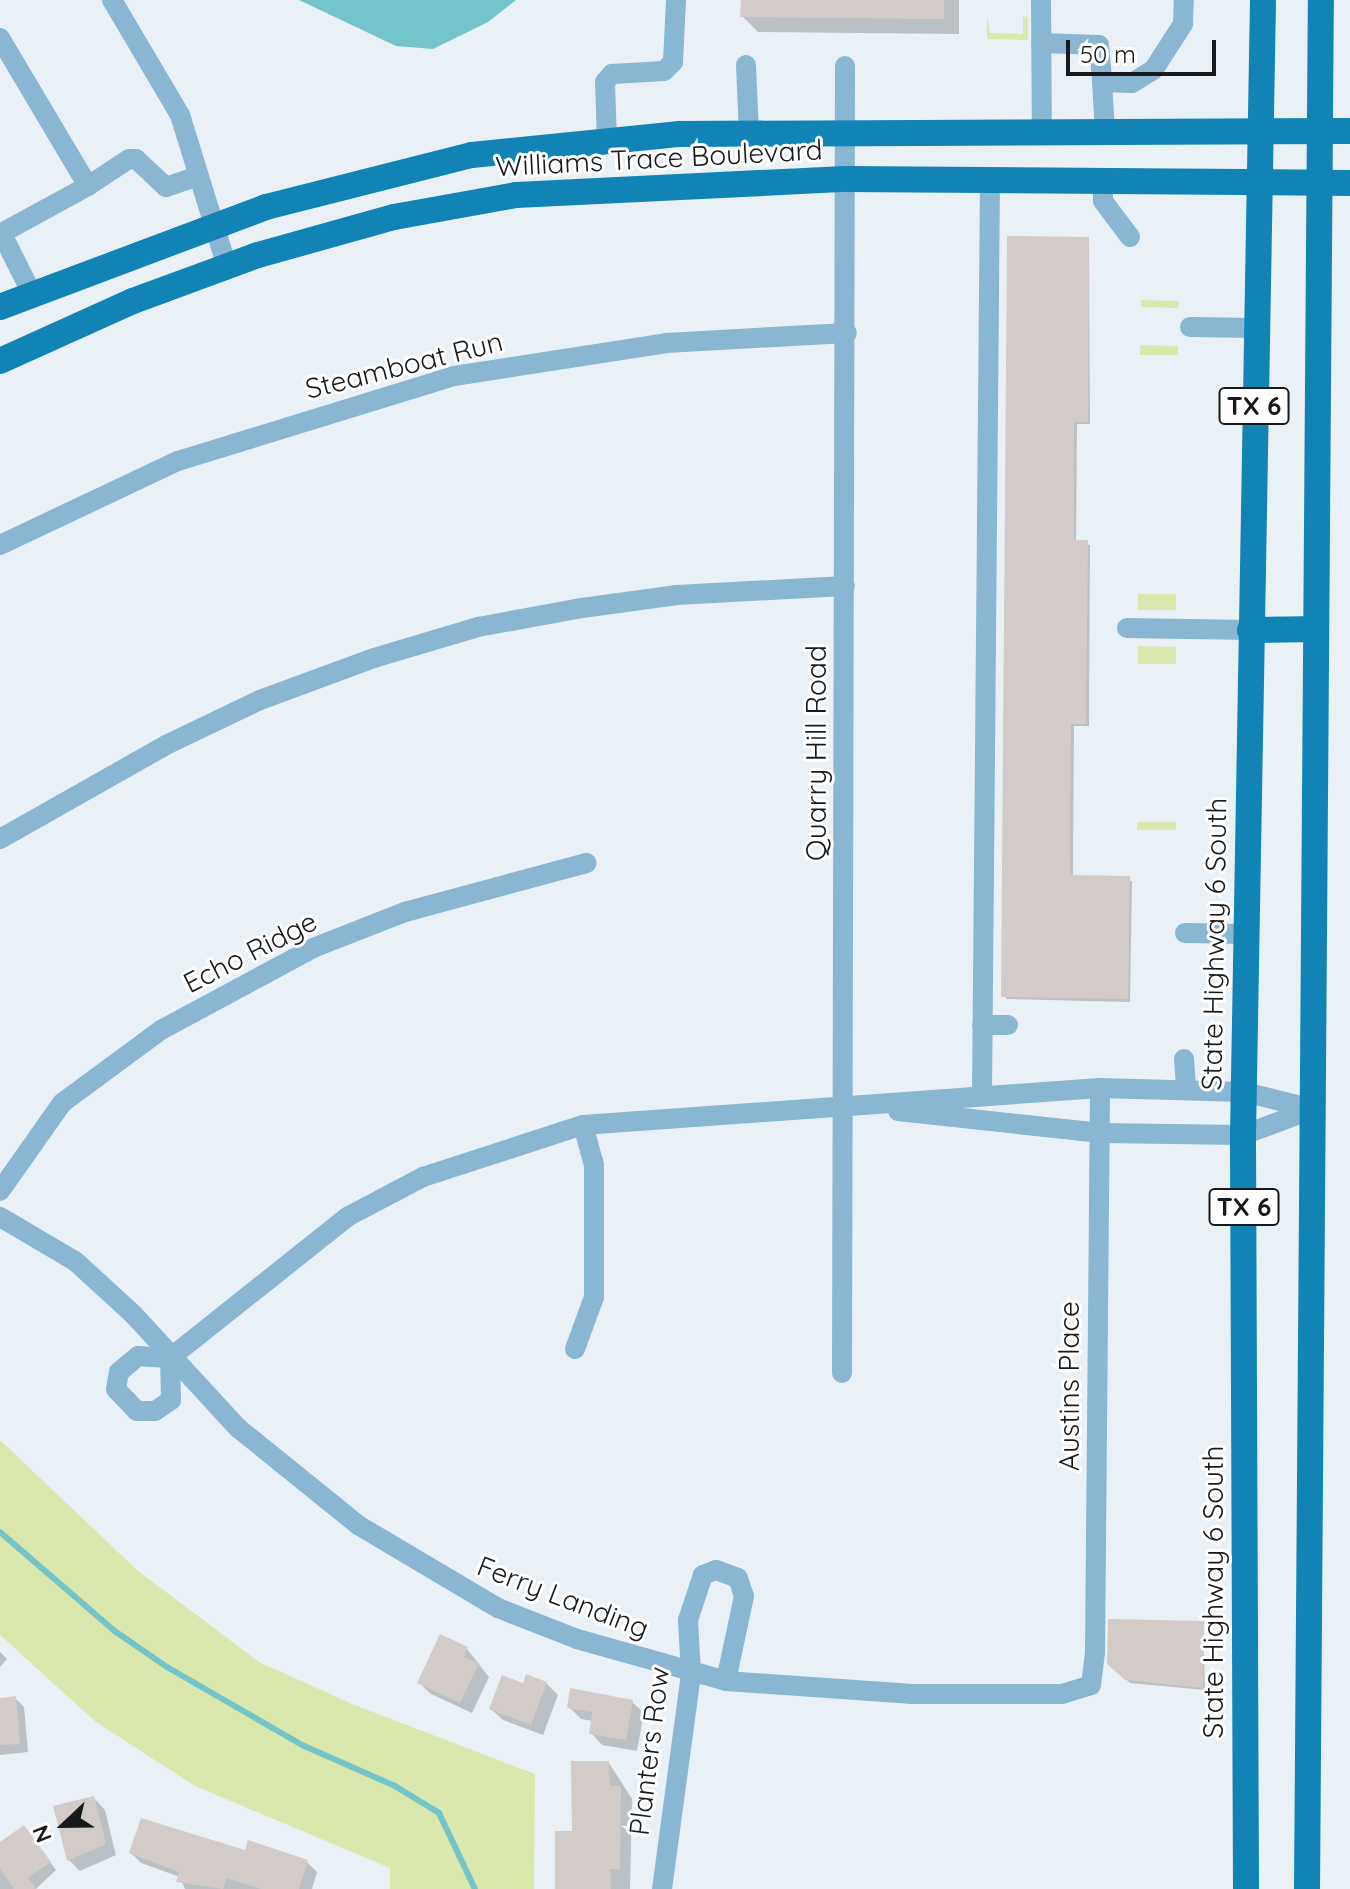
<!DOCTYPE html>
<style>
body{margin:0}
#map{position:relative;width:1350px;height:1889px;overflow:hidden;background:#eaf1f6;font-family:Quicksand,sans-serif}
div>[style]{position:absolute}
.green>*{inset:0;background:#dae7ad}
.water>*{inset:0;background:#74c5c9}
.shadow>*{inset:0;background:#0003}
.stream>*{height:6px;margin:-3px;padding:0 3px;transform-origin:3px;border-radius:3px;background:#74c5c9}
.building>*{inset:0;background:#d3cbc8}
.minor>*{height:20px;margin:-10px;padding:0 10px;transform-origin:10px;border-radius:10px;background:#89b6d2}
.major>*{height:26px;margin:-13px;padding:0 13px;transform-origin:13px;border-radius:13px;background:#1183b5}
span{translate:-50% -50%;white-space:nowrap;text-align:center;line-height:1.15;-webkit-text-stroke:6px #fff;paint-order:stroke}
.shield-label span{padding:2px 6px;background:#fff;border:2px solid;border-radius:6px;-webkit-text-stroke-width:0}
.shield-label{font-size:26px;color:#17191b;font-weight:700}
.street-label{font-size:28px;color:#17191b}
.north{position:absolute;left:24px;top:1785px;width:80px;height:80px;-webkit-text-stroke:6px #fff;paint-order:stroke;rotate:248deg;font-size:22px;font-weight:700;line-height:32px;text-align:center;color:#17191b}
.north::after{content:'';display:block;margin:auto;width:28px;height:36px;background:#17191b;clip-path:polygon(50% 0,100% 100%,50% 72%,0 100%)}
.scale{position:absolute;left:1066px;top:40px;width:150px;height:36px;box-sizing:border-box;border:4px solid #17191b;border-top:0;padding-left:10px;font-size:24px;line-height:28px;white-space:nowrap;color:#17191b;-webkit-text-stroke:6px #fff;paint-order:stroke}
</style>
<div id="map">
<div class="green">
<div style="clip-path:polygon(987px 16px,990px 33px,1023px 34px,1023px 16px,1028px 17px,1028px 40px,987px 39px)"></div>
<div style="clip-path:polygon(1141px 300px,1179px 301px,1178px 308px,1141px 307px)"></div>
<div style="clip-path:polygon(1140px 345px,1178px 346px,1178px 355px,1140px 355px)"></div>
<div style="clip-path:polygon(1138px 594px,1176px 594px,1176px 610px,1138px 610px)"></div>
<div style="clip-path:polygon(1138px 646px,1176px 647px,1176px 664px,1138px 664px)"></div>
<div style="clip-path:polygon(1137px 822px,1176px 822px,1176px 830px,1137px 830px)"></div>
<div style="clip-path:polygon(0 1440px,138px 1571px,259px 1662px,352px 1704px,535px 1774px,534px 1889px,390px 1889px,390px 1868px,195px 1786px,96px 1722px,0 1635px)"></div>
</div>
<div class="water">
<div style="clip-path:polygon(299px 0,516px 0,488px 22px,433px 49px,396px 46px)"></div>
</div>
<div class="shadow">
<div style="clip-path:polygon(743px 0,959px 0,959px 34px,758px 32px,742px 16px)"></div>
<div style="clip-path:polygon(1089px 239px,1090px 424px,1077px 424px,1076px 542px,1090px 545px,1089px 726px,1074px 726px,1073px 877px,1132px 881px,1130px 1002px,1006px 999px)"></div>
<div style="clip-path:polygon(1203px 1623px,1205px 1690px,1130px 1683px,1109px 1663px)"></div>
<div style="clip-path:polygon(467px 1649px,489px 1677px,472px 1713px,431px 1694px,419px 1683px)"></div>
<div style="clip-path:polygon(0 1652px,7px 1659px,0 1667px)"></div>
<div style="clip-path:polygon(546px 1683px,558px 1695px,543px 1735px,503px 1720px,491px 1709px,524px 1685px)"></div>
<div style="clip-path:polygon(15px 1698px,24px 1707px,28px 1752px,0 1755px,0 1700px)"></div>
<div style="clip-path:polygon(632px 1702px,644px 1713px,637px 1751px,602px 1745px,591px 1733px,593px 1721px,581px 1719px,569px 1707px)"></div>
<div style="clip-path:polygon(609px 1763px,632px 1799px,630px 1889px,557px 1889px,574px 1833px)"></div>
<div style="clip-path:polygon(94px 1798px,105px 1810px,116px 1855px,80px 1871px,69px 1860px)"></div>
<div style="clip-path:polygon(24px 1827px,56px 1870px,36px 1889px,0 1889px,0 1844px)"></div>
<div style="clip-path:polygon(131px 1853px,307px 1862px,317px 1872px,312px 1889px,185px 1889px,180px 1877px,141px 1863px)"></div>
</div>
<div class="stream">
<div style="left:0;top:1532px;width:153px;rotate:40.8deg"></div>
<div style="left:116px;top:1632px;width:62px;rotate:34.5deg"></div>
<div style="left:167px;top:1667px;width:156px;rotate:30deg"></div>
<div style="left:302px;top:1745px;width:102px;rotate:23.8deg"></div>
<div style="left:395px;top:1786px;width:52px;rotate:31.5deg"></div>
<div style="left:439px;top:1813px;width:84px;rotate:64.7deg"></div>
</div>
<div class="building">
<div style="clip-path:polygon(741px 0,944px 0,944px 19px,740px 17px)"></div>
<div style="clip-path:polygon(1007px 236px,1089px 237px,1088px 422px,1074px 422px,1074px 540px,1088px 540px,1086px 724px,1071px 724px,1070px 875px,1130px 876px,1128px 999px,1001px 997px)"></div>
<div style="clip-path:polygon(1108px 1619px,1204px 1621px,1203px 1688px,1125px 1680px,1107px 1664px)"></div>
<div style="clip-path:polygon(440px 1634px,468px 1647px,464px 1657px,479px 1663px,460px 1703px,417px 1683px)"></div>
<div style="clip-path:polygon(526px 1674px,547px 1682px,531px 1725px,489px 1709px,502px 1675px,523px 1683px)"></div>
<div style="clip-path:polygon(570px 1688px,633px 1700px,626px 1740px,589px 1734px,592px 1712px,567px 1708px)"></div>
<div style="clip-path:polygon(16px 1696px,20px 1744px,0 1745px,0 1698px)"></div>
<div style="clip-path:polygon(571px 1761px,609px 1761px,610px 1786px,621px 1786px,620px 1869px,610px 1869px,611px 1889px,555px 1889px,555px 1831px,572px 1831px)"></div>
<div style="clip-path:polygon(94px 1796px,106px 1844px,67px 1861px,53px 1806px)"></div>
<div style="clip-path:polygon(141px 1818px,245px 1850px,248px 1840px,308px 1860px,299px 1889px,261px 1889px,227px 1878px,223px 1889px,176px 1882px,179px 1872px,129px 1853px)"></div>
<div style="clip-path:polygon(24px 1825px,51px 1862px,28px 1878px,36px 1889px,14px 1889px,0 1869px,0 1842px)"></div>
</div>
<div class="minor">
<div style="left:112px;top:0;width:134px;rotate:59.4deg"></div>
<div style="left:180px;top:115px;width:159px;rotate:72.8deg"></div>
<div style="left:1041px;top:0;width:131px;rotate:89.6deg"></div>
<div style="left:0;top:38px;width:172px;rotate:59.3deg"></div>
<div style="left:88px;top:186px;width:100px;rotate:151.4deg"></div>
<div style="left:1041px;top:43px;width:58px;rotate:2deg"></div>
<div style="left:1099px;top:45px;width:37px;rotate:85deg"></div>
<div style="left:746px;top:65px;width:69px;rotate:87.5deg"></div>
<div style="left:1105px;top:131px;width:49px;rotate:-93.5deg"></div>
<div style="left:1102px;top:82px;width:30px;rotate:2deg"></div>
<div style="left:1132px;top:83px;width:26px;rotate:-32deg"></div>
<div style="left:1154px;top:69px;width:54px;rotate:-57.2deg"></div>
<div style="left:1183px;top:24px;width:24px;rotate:-88deg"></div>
<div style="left:607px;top:142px;width:60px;rotate:-91.9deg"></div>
<div style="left:605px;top:82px;width:11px;rotate:-49deg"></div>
<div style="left:612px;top:74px;width:52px;rotate:-3.3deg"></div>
<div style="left:664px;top:71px;width:13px;rotate:-45deg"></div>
<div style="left:673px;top:62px;width:62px;rotate:-87.2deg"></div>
<div style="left:1103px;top:180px;width:21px;rotate:90deg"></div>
<div style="left:1103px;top:201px;width:45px;rotate:53.1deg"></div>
<div style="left:88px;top:186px;width:49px;rotate:-33.4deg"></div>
<div style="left:129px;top:159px;width:7px"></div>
<div style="left:136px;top:159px;width:41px;rotate:43deg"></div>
<div style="left:166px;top:187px;width:34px;rotate:-19deg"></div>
<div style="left:2px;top:234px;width:67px;rotate:63.4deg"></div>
<div style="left:1190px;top:327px;width:66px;rotate:0.9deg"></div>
<div style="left:0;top:545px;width:197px;rotate:-25.3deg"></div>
<div style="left:178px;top:461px;width:289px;rotate:-17.1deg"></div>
<div style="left:454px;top:376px;width:215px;rotate:-8.8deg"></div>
<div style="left:666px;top:343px;width:181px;rotate:-3.2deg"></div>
<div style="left:1127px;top:628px;width:123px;rotate:0.9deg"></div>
<div style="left:0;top:839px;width:191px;rotate:-29.5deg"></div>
<div style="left:166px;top:745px;width:104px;rotate:-25.6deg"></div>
<div style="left:260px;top:700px;width:121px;rotate:-20.2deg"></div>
<div style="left:374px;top:658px;width:109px;rotate:-16.6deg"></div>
<div style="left:478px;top:627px;width:106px;rotate:-10.4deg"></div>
<div style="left:582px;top:608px;width:96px;rotate:-7.8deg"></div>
<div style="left:677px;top:595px;width:168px;rotate:-3.1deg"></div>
<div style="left:1185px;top:933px;width:61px;rotate:0.9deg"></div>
<div style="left:982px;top:1025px;width:26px"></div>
<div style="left:1184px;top:1059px;width:31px;rotate:86deg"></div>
<div style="left:982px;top:1095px;width:916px;rotate:-89.5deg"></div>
<div style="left:898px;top:1111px;width:202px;rotate:6.2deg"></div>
<div style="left:1099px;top:1133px;width:144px;rotate:0.8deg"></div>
<div style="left:1243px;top:1135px;width:75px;rotate:-20.4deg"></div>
<div style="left:0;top:1191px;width:108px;rotate:-54.8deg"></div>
<div style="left:62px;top:1103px;width:123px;rotate:-36.4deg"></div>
<div style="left:161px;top:1030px;width:173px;rotate:-28.3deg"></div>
<div style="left:313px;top:948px;width:99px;rotate:-21.4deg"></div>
<div style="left:405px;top:912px;width:188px;rotate:-15.1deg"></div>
<div style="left:0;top:1217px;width:87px;rotate:30.4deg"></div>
<div style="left:75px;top:1261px;width:79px;rotate:42.4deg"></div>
<div style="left:133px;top:1314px;width:155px;rotate:47.4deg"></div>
<div style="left:238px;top:1428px;width:154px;rotate:38.9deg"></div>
<div style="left:358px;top:1525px;width:163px;rotate:30.7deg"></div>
<div style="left:498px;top:1608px;width:85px;rotate:21.4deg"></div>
<div style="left:577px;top:1639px;width:155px;rotate:15.7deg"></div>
<div style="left:726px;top:1681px;width:184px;rotate:4deg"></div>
<div style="left:910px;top:1694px;width:152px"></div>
<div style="left:1062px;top:1694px;width:30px;rotate:-17deg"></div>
<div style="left:1091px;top:1685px;width:33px;rotate:-83deg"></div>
<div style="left:1095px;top:1652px;width:564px;rotate:-89.49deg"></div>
<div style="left:575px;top:1349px;width:55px;rotate:-69.9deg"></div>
<div style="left:594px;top:1297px;width:132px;rotate:-90deg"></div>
<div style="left:594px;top:1165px;width:41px;rotate:-105.4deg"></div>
<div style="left:138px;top:1356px;width:32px;rotate:4deg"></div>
<div style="left:170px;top:1358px;width:42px;rotate:88.6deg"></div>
<div style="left:171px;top:1400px;width:19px;rotate:145deg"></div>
<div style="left:155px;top:1411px;width:18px;rotate:180deg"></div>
<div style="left:137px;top:1411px;width:30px;rotate:-134deg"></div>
<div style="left:116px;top:1389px;width:17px;rotate:-80deg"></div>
<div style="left:119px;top:1372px;width:25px;rotate:-40deg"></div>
<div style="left:170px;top:1358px;width:226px;rotate:-38.5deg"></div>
<div style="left:347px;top:1217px;width:86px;rotate:-27.8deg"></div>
<div style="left:423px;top:1177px;width:168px;rotate:-18deg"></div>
<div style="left:583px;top:1125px;width:518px;rotate:-4.09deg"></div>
<div style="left:1100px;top:1088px;width:144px;rotate:1.6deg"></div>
<div style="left:1244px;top:1092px;width:71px;rotate:13.8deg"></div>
<div style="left:842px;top:1373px;width:1307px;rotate:-89.87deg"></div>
<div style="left:662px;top:1889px;width:217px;rotate:-82.3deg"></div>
<div style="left:691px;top:1674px;width:54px;rotate:-93.2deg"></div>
<div style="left:688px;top:1620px;width:47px;rotate:-71.6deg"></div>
<div style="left:703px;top:1575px;width:14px;rotate:-21deg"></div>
<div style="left:716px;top:1570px;width:23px;rotate:20deg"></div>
<div style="left:738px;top:1578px;width:19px;rotate:72deg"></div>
<div style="left:744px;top:1596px;width:87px;rotate:102deg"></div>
</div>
<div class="major">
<div style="left:0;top:307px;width:284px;rotate:-20.6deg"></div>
<div style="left:266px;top:207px;width:212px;rotate:-14.2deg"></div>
<div style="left:472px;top:155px;width:209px;rotate:-5.8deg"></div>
<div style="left:680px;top:134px;width:670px;rotate:-0.26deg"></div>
<div style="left:0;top:361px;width:146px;rotate:-24.3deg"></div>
<div style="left:133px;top:301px;width:133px;rotate:-20.2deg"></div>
<div style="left:258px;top:255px;width:141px;rotate:-15.6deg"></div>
<div style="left:394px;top:217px;width:124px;rotate:-10.2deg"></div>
<div style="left:516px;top:195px;width:330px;rotate:-2.8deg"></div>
<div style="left:846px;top:179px;width:504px;rotate:0.45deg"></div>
<div style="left:1250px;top:630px;width:66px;rotate:-0.9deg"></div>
<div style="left:1246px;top:1889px;width:754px;rotate:-90.23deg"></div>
<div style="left:1243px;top:1135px;width:1135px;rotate:-88.99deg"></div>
<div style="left:1307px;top:1889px;width:1889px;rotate:-89.58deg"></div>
</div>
<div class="shield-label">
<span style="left:1254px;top:406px">TX 6</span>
<span style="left:1244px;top:1207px">TX 6</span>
</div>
<div class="street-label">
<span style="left:659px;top:158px;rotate:-3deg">Williams Trace Boulevard</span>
<span style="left:404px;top:365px;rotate:-14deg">Steamboat Run</span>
<span style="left:816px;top:753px;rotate:-90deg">Quarry Hill Road</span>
<span style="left:1214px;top:944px;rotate:-89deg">State Highway 6 South</span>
<span style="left:250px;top:952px;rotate:-27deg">Echo Ridge</span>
<span style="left:1069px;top:1386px;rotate:-90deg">Austins Place</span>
<span style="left:1213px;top:1592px;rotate:-90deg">State Highway 6 South</span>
<span style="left:563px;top:1597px;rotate:21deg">Ferry Landing</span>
<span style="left:649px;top:1751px;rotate:-83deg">Planters Row</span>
</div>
<div class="north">N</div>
<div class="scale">50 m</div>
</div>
